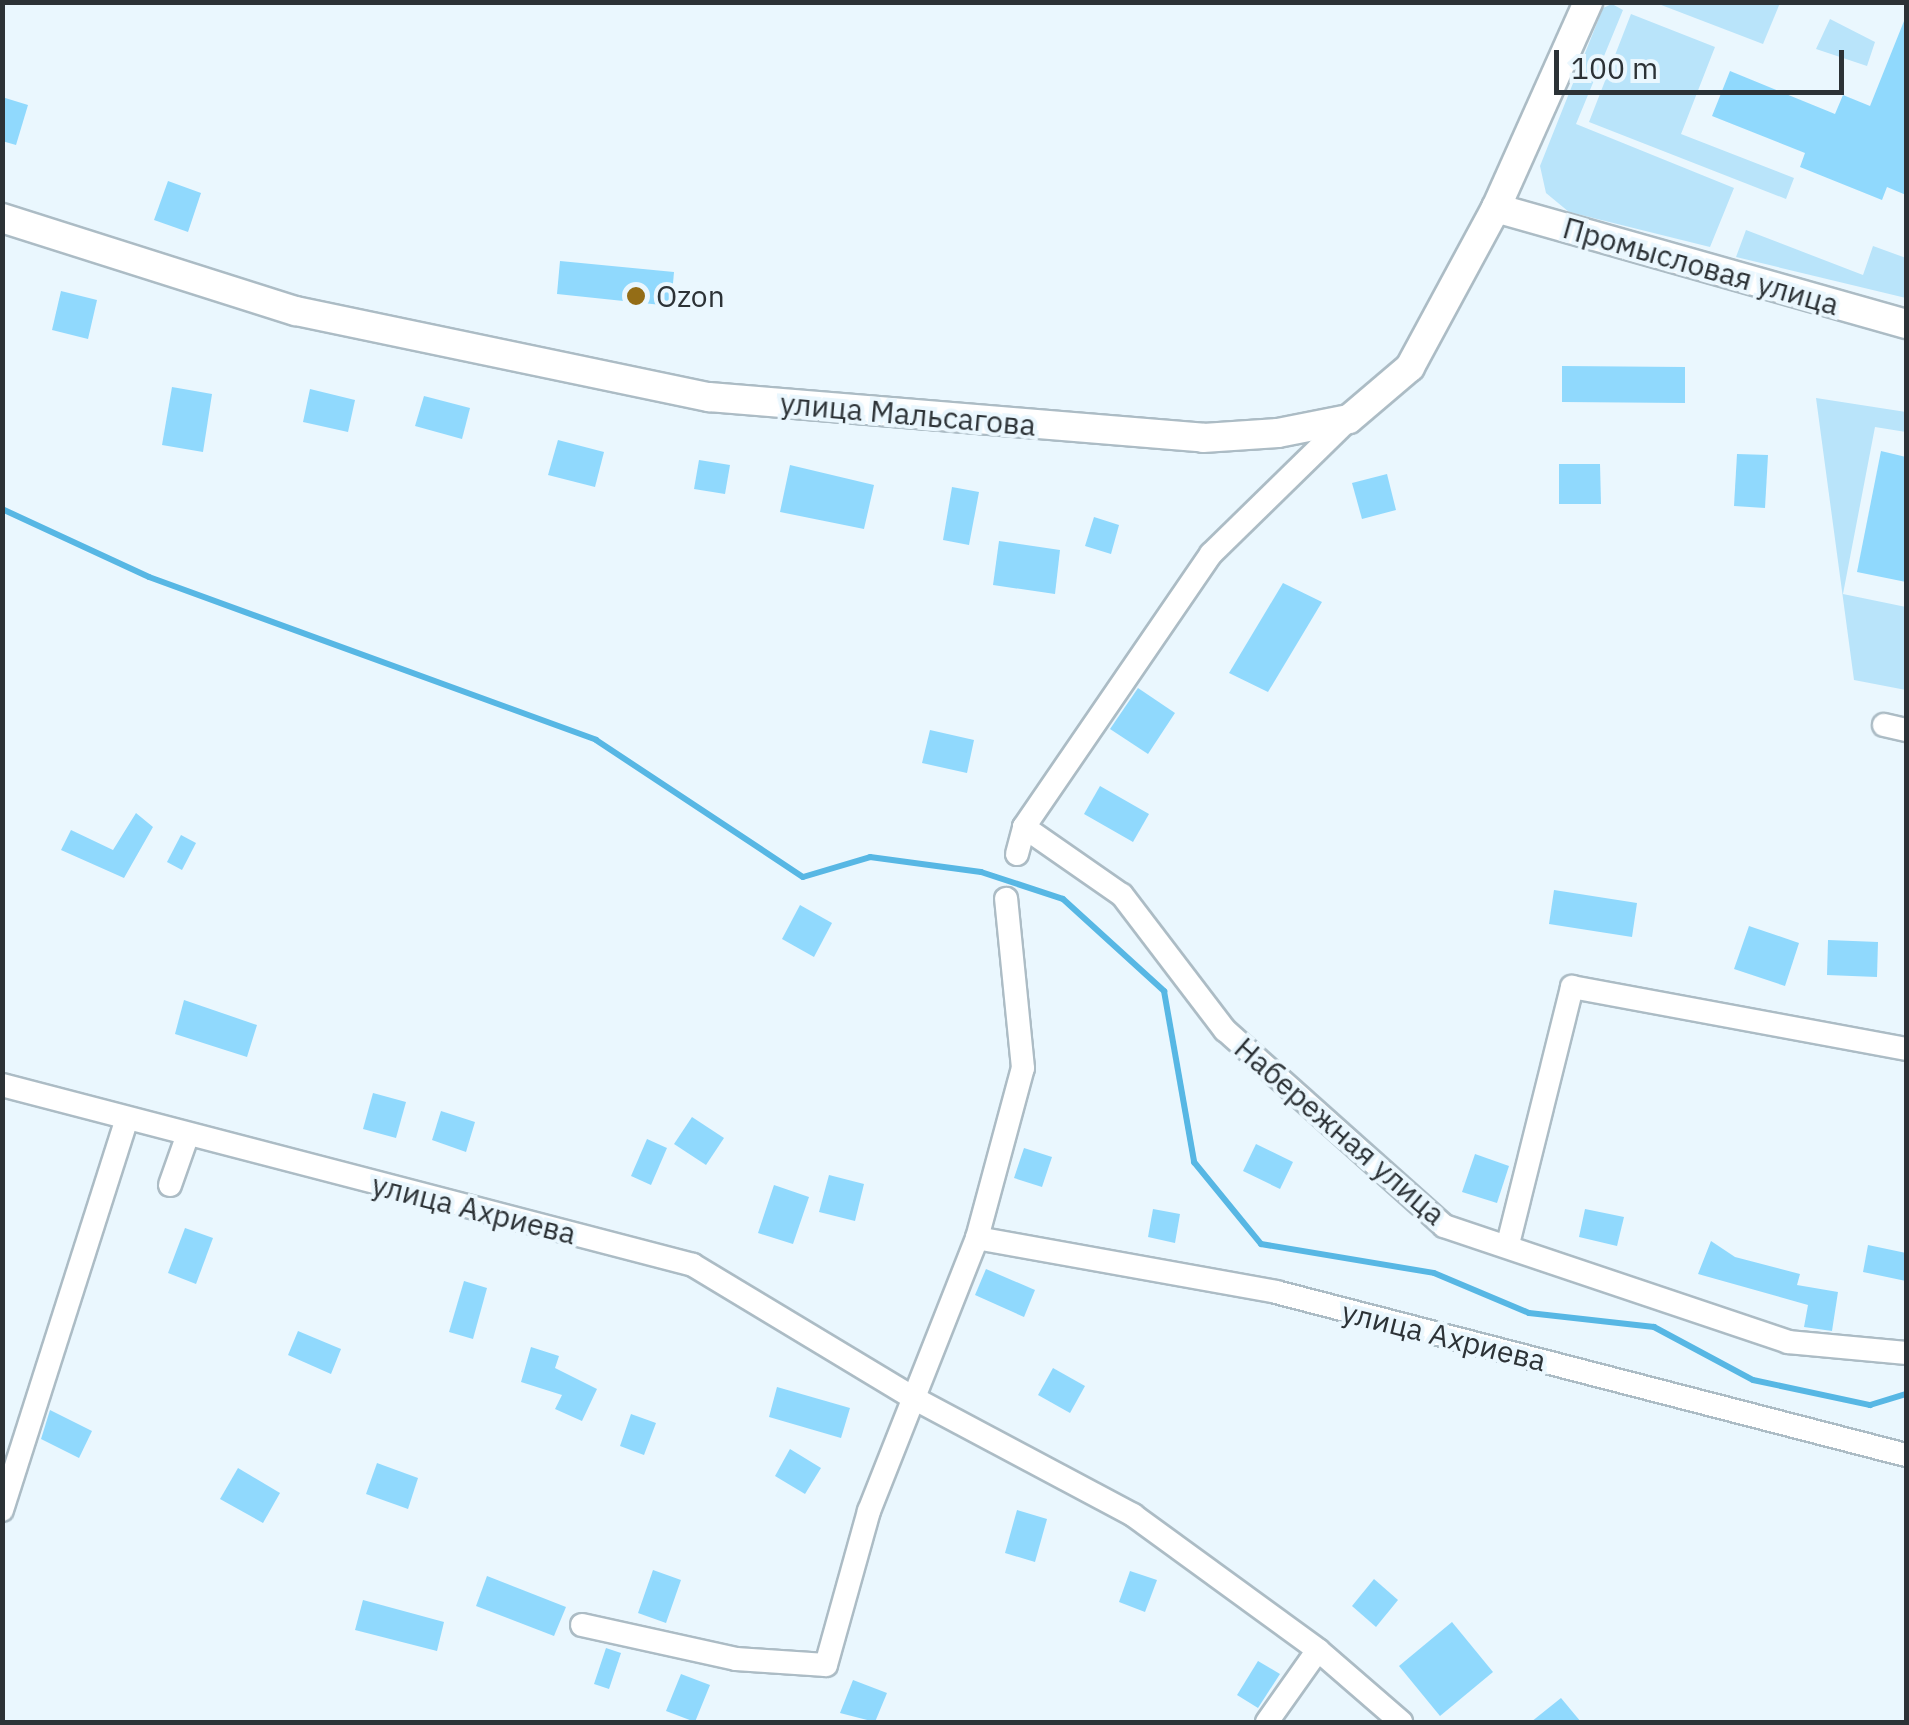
<!DOCTYPE html>
<meta charset="utf-8">
<style>
body{margin:0}
#map{position:relative;width:1909px;height:1725px;overflow:hidden;background:#eaf7fe;font-family:"IBM Plex Sans",sans-serif}
div>[style]{position:absolute}
.green>*{inset:0;background:#b9e4fa}
.stream>*{height:6px;margin:-3px;padding:0 3px;transform-origin:3px;border-radius:3px;background:#57b7e4}
.building>*{inset:0;background:#90d9fd}
.roads{filter:drop-shadow(2px 0 #acbcc5) drop-shadow(-2px 0 #acbcc5) drop-shadow(0 2px #acbcc5) drop-shadow(0 -2px #acbcc5)}
.minor>*{height:22px;margin:-11px;padding:0 11px;transform-origin:11px;border-radius:11px;background:#fff}
.tertiary>*{height:28px;margin:-14px;padding:0 14px;transform-origin:14px;border-radius:14px;background:#fff}
.dots>*{width:28px;height:28px;translate:-50% -50%;box-sizing:border-box;border:5px solid #eaf7fe;border-radius:50%}
span{translate:-50% -50%;white-space:nowrap;text-align:center;line-height:1.15;-webkit-text-stroke:8px #eaf7fe;paint-order:stroke}
.street-label{font-size:30px;color:#2c3236}
.poi-label{font-size:30px;color:#2c3236}
.left{translate:0 -50%;text-align:left}
.frame{position:absolute;inset:0;border:5px solid #2c3236;pointer-events:none}
.scale{position:absolute;left:1554px;top:50px;width:290px;height:45px;box-sizing:border-box;border:5px solid #2c3236;border-top:0;padding-left:12px;font-size:30px;line-height:35px;white-space:nowrap;color:#2c3236;-webkit-text-stroke:8px #eaf7fe;paint-order:stroke}
</style>
<div id="map">
<div class="green">
<div style="clip-path:polygon(1656px 3px,1780px 3px,1763px 44px)"></div>
<div style="clip-path:polygon(1612px 4px,1623px 10px,1576px 124px,1734px 188px,1710px 247px,1569px 212px,1546px 193px,1540px 166px,1603px 8px)"></div>
<div style="clip-path:polygon(1631px 14px,1715px 47px,1681px 134px,1794px 178px,1786px 199px,1589px 122px)"></div>
<div style="clip-path:polygon(1830px 19px,1875px 42px,1867px 66px,1816px 49px)"></div>
<div style="clip-path:polygon(1746px 230px,1863px 275px,1873px 246px,1906px 258px,1906px 298px,1736px 257px)"></div>
<div style="clip-path:polygon(1816px 398px,1906px 412px,1906px 432px,1875px 427px,1843px 594px,1906px 607px,1906px 690px,1854px 680px)"></div>
</div>
<div class="stream">
<div style="left:2px;top:509px;width:162px;rotate:24.8deg"></div>
<div style="left:149px;top:577px;width:476px;rotate:20deg"></div>
<div style="left:596px;top:740px;width:248px;rotate:33.5deg"></div>
<div style="left:803px;top:877px;width:70px;rotate:-16.6deg"></div>
<div style="left:870px;top:857px;width:112px;rotate:7.7deg"></div>
<div style="left:981px;top:872px;width:86px;rotate:18.2deg"></div>
<div style="left:1063px;top:899px;width:137px;rotate:42.3deg"></div>
<div style="left:1164px;top:991px;width:174px;rotate:80deg"></div>
<div style="left:1194px;top:1162px;width:106px;rotate:50.7deg"></div>
<div style="left:1261px;top:1244px;width:175px;rotate:9.5deg"></div>
<div style="left:1434px;top:1273px;width:103px;rotate:22.8deg"></div>
<div style="left:1529px;top:1313px;width:126px;rotate:6.4deg"></div>
<div style="left:1654px;top:1327px;width:112px;rotate:28.2deg"></div>
<div style="left:1753px;top:1380px;width:120px;rotate:12.1deg"></div>
<div style="left:1870px;top:1405px;width:38px;rotate:-17deg"></div>
</div>
<div class="building">
<div style="clip-path:polygon(1906px 16px,1906px 195px,1887px 187px,1882px 200px,1800px 167px,1805px 153px,1712px 116px,1730px 71px,1835px 114px,1843px 95px,1870px 106px)"></div>
<div style="clip-path:polygon(2px 97px,28px 105px,16px 145px,2px 141px)"></div>
<div style="clip-path:polygon(168px 181px,201px 193px,188px 232px,154px 220px)"></div>
<div style="clip-path:polygon(560px 261px,674px 272px,671px 306px,557px 294px)"></div>
<div style="clip-path:polygon(61px 291px,97px 300px,88px 339px,52px 330px)"></div>
<div style="clip-path:polygon(1562px 366px,1685px 367px,1685px 403px,1562px 402px)"></div>
<div style="clip-path:polygon(172px 387px,212px 394px,203px 452px,162px 445px)"></div>
<div style="clip-path:polygon(310px 389px,355px 400px,348px 432px,303px 422px)"></div>
<div style="clip-path:polygon(424px 396px,470px 408px,462px 439px,415px 426px)"></div>
<div style="clip-path:polygon(558px 440px,604px 452px,595px 487px,548px 475px)"></div>
<div style="clip-path:polygon(1881px 451px,1906px 457px,1906px 582px,1857px 572px)"></div>
<div style="clip-path:polygon(1737px 454px,1768px 455px,1765px 508px,1734px 506px)"></div>
<div style="clip-path:polygon(699px 460px,730px 465px,725px 494px,694px 489px)"></div>
<div style="clip-path:polygon(1559px 464px,1600px 464px,1601px 504px,1559px 504px)"></div>
<div style="clip-path:polygon(790px 465px,874px 485px,864px 529px,780px 512px)"></div>
<div style="clip-path:polygon(1387px 474px,1396px 510px,1362px 519px,1352px 483px)"></div>
<div style="clip-path:polygon(952px 487px,979px 492px,969px 545px,943px 540px)"></div>
<div style="clip-path:polygon(1094px 517px,1119px 525px,1111px 554px,1085px 546px)"></div>
<div style="clip-path:polygon(999px 541px,1060px 550px,1055px 594px,993px 585px)"></div>
<div style="clip-path:polygon(1283px 583px,1322px 602px,1268px 692px,1229px 673px)"></div>
<div style="clip-path:polygon(1138px 688px,1175px 713px,1148px 754px,1110px 729px)"></div>
<div style="clip-path:polygon(930px 730px,974px 740px,967px 773px,922px 763px)"></div>
<div style="clip-path:polygon(1100px 786px,1149px 814px,1133px 842px,1084px 814px)"></div>
<div style="clip-path:polygon(136px 813px,153px 827px,124px 878px,61px 850px,71px 830px,113px 850px)"></div>
<div style="clip-path:polygon(181px 835px,196px 843px,182px 870px,167px 862px)"></div>
<div style="clip-path:polygon(1554px 890px,1637px 903px,1632px 937px,1549px 924px)"></div>
<div style="clip-path:polygon(800px 905px,832px 923px,814px 957px,782px 939px)"></div>
<div style="clip-path:polygon(1749px 926px,1799px 943px,1785px 986px,1734px 969px)"></div>
<div style="clip-path:polygon(1828px 940px,1878px 942px,1877px 977px,1827px 975px)"></div>
<div style="clip-path:polygon(184px 1000px,257px 1025px,247px 1057px,175px 1034px)"></div>
<div style="clip-path:polygon(373px 1093px,406px 1102px,396px 1138px,363px 1129px)"></div>
<div style="clip-path:polygon(441px 1111px,475px 1122px,466px 1152px,432px 1140px)"></div>
<div style="clip-path:polygon(692px 1117px,724px 1138px,706px 1165px,674px 1144px)"></div>
<div style="clip-path:polygon(647px 1139px,667px 1148px,651px 1185px,631px 1176px)"></div>
<div style="clip-path:polygon(1256px 1144px,1293px 1162px,1280px 1189px,1243px 1171px)"></div>
<div style="clip-path:polygon(1024px 1148px,1052px 1157px,1042px 1187px,1014px 1178px)"></div>
<div style="clip-path:polygon(1475px 1154px,1509px 1166px,1497px 1203px,1462px 1192px)"></div>
<div style="clip-path:polygon(829px 1175px,864px 1184px,855px 1221px,819px 1212px)"></div>
<div style="clip-path:polygon(774px 1185px,809px 1197px,793px 1244px,758px 1233px)"></div>
<div style="clip-path:polygon(1153px 1209px,1180px 1214px,1175px 1243px,1148px 1237px)"></div>
<div style="clip-path:polygon(1585px 1209px,1624px 1217px,1617px 1246px,1579px 1237px)"></div>
<div style="clip-path:polygon(185px 1228px,213px 1238px,196px 1284px,168px 1273px)"></div>
<div style="clip-path:polygon(1711px 1241px,1735px 1257px,1800px 1274px,1797px 1285px,1838px 1292px,1832px 1331px,1804px 1327px,1808px 1305px,1698px 1274px)"></div>
<div style="clip-path:polygon(1868px 1245px,1906px 1253px,1906px 1281px,1863px 1272px)"></div>
<div style="clip-path:polygon(986px 1269px,1035px 1290px,1024px 1317px,975px 1295px)"></div>
<div style="clip-path:polygon(464px 1281px,487px 1288px,473px 1339px,449px 1332px)"></div>
<div style="clip-path:polygon(298px 1331px,341px 1349px,331px 1374px,288px 1355px)"></div>
<div style="clip-path:polygon(531px 1347px,559px 1356px,555px 1368px,597px 1389px,582px 1421px,555px 1409px,562px 1395px,521px 1382px)"></div>
<div style="clip-path:polygon(1053px 1368px,1085px 1386px,1070px 1413px,1038px 1395px)"></div>
<div style="clip-path:polygon(777px 1387px,850px 1408px,841px 1438px,769px 1417px)"></div>
<div style="clip-path:polygon(50px 1410px,92px 1431px,79px 1458px,41px 1439px)"></div>
<div style="clip-path:polygon(631px 1414px,656px 1423px,644px 1455px,620px 1446px)"></div>
<div style="clip-path:polygon(790px 1449px,821px 1468px,805px 1494px,775px 1476px)"></div>
<div style="clip-path:polygon(377px 1463px,418px 1478px,408px 1509px,366px 1494px)"></div>
<div style="clip-path:polygon(238px 1468px,280px 1493px,263px 1523px,220px 1499px)"></div>
<div style="clip-path:polygon(1017px 1510px,1047px 1519px,1035px 1562px,1005px 1553px)"></div>
<div style="clip-path:polygon(653px 1570px,681px 1580px,666px 1623px,638px 1613px)"></div>
<div style="clip-path:polygon(1130px 1571px,1157px 1580px,1145px 1612px,1119px 1602px)"></div>
<div style="clip-path:polygon(487px 1576px,566px 1607px,554px 1636px,476px 1606px)"></div>
<div style="clip-path:polygon(1374px 1579px,1398px 1600px,1376px 1627px,1352px 1606px)"></div>
<div style="clip-path:polygon(363px 1600px,444px 1622px,437px 1651px,355px 1630px)"></div>
<div style="clip-path:polygon(1452px 1622px,1493px 1672px,1440px 1716px,1399px 1666px)"></div>
<div style="clip-path:polygon(606px 1648px,621px 1653px,609px 1689px,594px 1684px)"></div>
<div style="clip-path:polygon(1258px 1661px,1280px 1674px,1258px 1708px,1237px 1695px)"></div>
<div style="clip-path:polygon(681px 1674px,710px 1685px,695px 1722px,666px 1711px)"></div>
<div style="clip-path:polygon(853px 1680px,887px 1693px,875px 1722px,840px 1713px)"></div>
<div style="clip-path:polygon(1561px 1698px,1581px 1722px,1531px 1722px)"></div>
</div>
<div class="roads">
<div class="minor">
<div style="left:1884px;top:725px;width:23px;rotate:13deg"></div>
<div style="left:1024px;top:827px;width:119px;rotate:34.8deg"></div>
<div style="left:1122px;top:895px;width:170px;rotate:52.7deg"></div>
<div style="left:1225px;top:1030px;width:294px;rotate:41.8deg"></div>
<div style="left:1444px;top:1226px;width:363px;rotate:18.6deg"></div>
<div style="left:1788px;top:1342px;width:119px;rotate:5.3deg"></div>
<div style="left:1017px;top:854px;width:28px;rotate:-75deg"></div>
<div style="left:1024px;top:827px;width:331px;rotate:-55.6deg"></div>
<div style="left:1211px;top:554px;width:193px;rotate:-44.4deg"></div>
<div style="left:2px;top:1085px;width:714px;rotate:14.6deg"></div>
<div style="left:693px;top:1265px;width:262px;rotate:31.1deg"></div>
<div style="left:917px;top:1400px;width:245px;rotate:28deg"></div>
<div style="left:1133px;top:1515px;width:229px;rotate:36.1deg"></div>
<div style="left:1318px;top:1650px;width:110px;rotate:40.9deg"></div>
<div style="left:170px;top:1185px;width:51px;rotate:-70.5deg"></div>
<div style="left:977px;top:1238px;width:304px;rotate:10.2deg"></div>
<div style="left:1276px;top:1292px;width:651px;rotate:14.51deg"></div>
<div style="left:1508px;top:1244px;width:265px;rotate:-76deg"></div>
<div style="left:1572px;top:987px;width:340px;rotate:10.5deg"></div>
<div style="left:2px;top:1510px;width:408px;rotate:-72.3deg"></div>
<div style="left:582px;top:1625px;width:158px;rotate:12.4deg"></div>
<div style="left:736px;top:1659px;width:90px;rotate:3.8deg"></div>
<div style="left:826px;top:1665px;width:160px;rotate:-74.4deg"></div>
<div style="left:869px;top:1511px;width:294px;rotate:-68.4deg"></div>
<div style="left:977px;top:1238px;width:176px;rotate:-74.9deg"></div>
<div style="left:1023px;top:1068px;width:170px;rotate:-95.7deg"></div>
<div style="left:1267px;top:1722px;width:88px;rotate:-54.7deg"></div>
</div>
<div class="tertiary">
<div style="left:1496px;top:208px;width:426px;rotate:15.8deg"></div>
<div style="left:2px;top:218px;width:308px;rotate:17.6deg"></div>
<div style="left:296px;top:311px;width:422px;rotate:11.8deg"></div>
<div style="left:709px;top:397px;width:496px;rotate:4.7deg"></div>
<div style="left:1203px;top:438px;width:75px;rotate:-3.8deg"></div>
<div style="left:1278px;top:433px;width:72px;rotate:-11.2deg"></div>
<div style="left:1349px;top:419px;width:80px;rotate:-40.4deg"></div>
<div style="left:1410px;top:367px;width:181px;rotate:-61.6deg"></div>
<div style="left:1496px;top:208px;width:226px;rotate:-65.9deg"></div>
</div>
</div>
<div class="dots">
<div style="left:636px;top:296px;background:#946d16"></div>
</div>
<div class="street-label">
<span style="left:1701px;top:266px;rotate:16deg">Промысловая улица</span>
<span style="left:908px;top:414px;rotate:5deg">улица Мальсагова</span>
<span style="left:1340px;top:1131px;rotate:41deg">Набережная улица</span>
<span style="left:474px;top:1209px;rotate:14deg">улица Ахриева</span>
<span style="left:1444px;top:1336px;rotate:14deg">улица Ахриева</span>
</div>
<div class="poi-label">
<span class="left" style="left:656px;top:296px">Ozon</span>
</div>
<div class="frame"></div>
<div class="scale">100 m</div>
</div>
